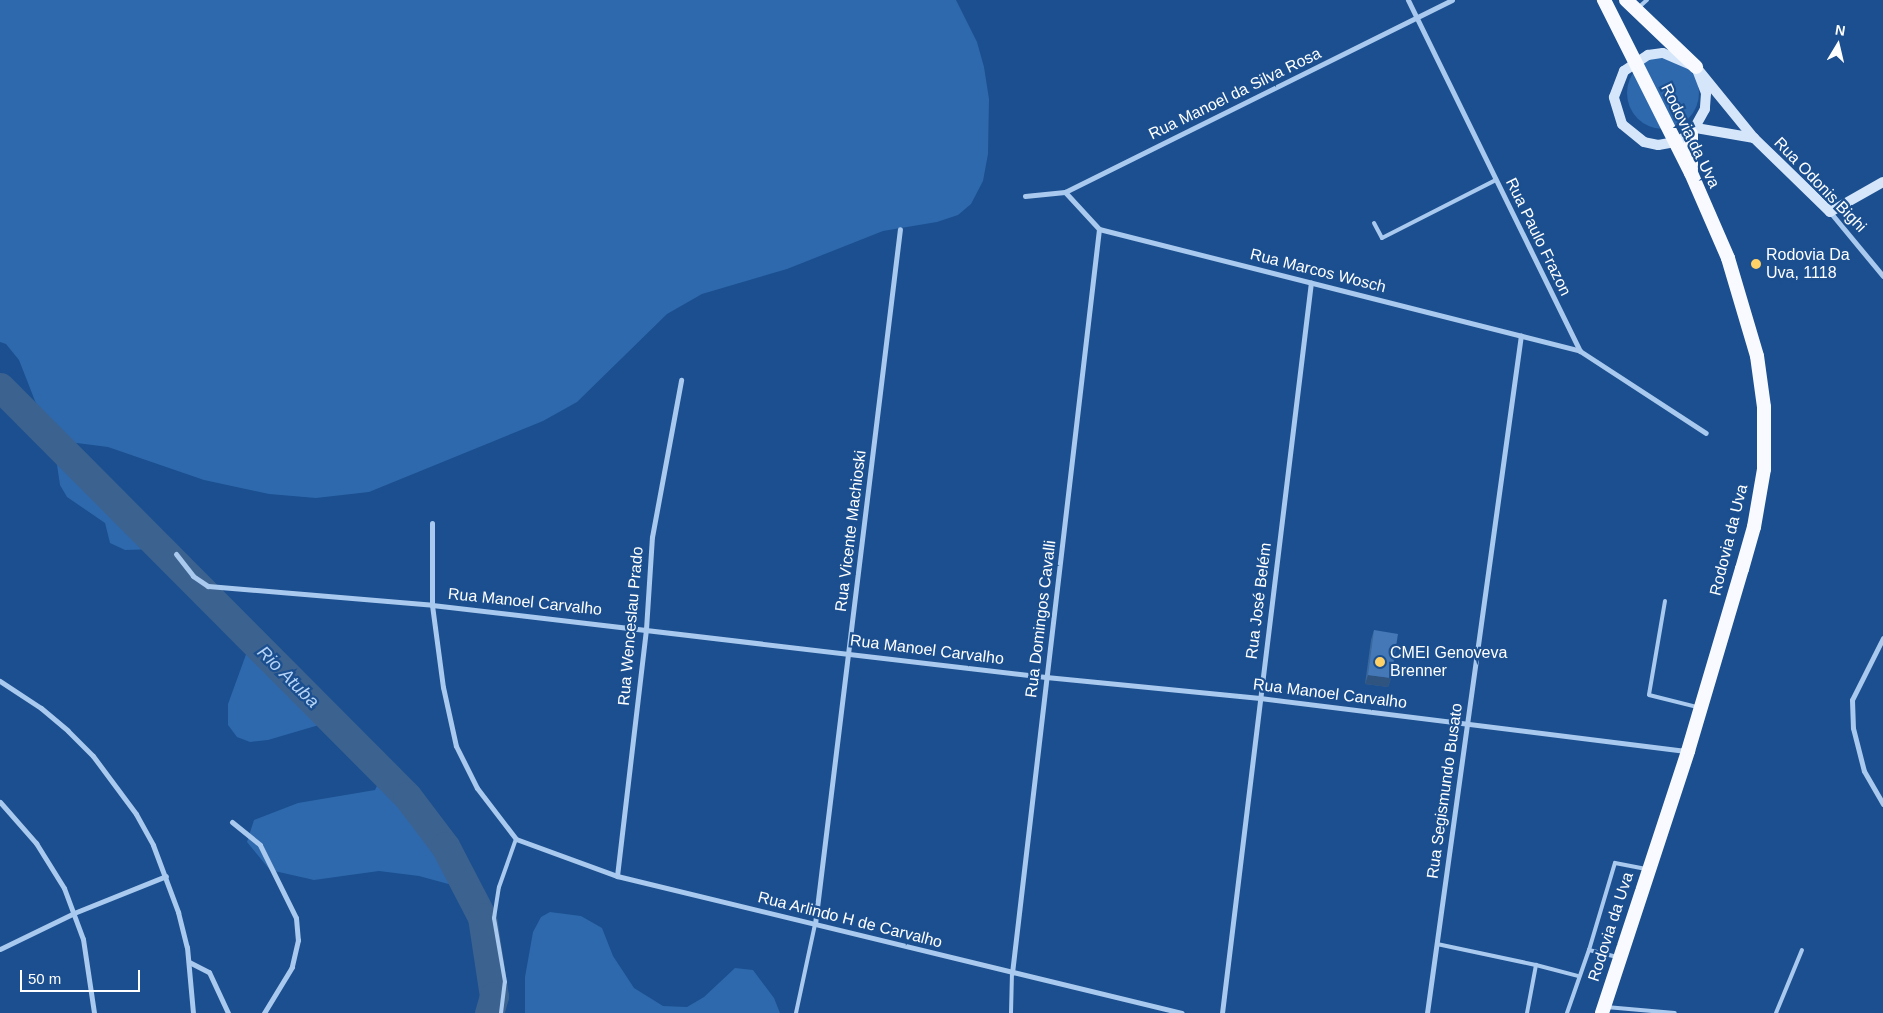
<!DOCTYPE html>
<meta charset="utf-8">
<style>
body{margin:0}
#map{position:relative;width:1883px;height:1013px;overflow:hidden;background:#1b4f8f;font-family:Arial,sans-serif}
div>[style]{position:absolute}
.green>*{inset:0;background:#2e69ad}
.round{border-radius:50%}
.river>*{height:29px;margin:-14.5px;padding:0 14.5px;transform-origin:14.5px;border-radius:14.5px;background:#3c6290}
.service>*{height:4px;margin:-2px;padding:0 2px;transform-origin:2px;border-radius:2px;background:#a9c9ee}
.minor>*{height:5px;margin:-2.5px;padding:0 2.5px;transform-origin:2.5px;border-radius:2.5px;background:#a9c9ee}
.secondary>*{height:10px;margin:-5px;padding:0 5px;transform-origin:5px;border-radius:5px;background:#d6e6fa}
.trunk>*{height:14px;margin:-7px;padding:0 7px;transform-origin:7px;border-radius:7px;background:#f8faff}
.wall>*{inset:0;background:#3a679d}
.shaded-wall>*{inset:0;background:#305480}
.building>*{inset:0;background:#4478b7}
.dots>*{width:14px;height:14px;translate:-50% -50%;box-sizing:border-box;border:2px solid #1b4f8f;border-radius:50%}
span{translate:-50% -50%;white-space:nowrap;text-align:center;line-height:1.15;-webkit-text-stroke:4.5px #1b4f8f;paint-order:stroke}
.street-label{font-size:16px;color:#fff}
.poi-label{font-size:16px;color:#fff}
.left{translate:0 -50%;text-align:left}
.water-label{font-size:18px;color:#b5d3f5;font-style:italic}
.north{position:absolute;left:1813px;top:20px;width:50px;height:50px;-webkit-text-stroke:4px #1b4f8f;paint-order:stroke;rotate:9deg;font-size:14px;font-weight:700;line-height:20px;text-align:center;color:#fff}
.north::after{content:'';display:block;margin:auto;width:18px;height:22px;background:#fff;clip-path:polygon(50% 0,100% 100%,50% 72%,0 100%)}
.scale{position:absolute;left:20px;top:970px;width:120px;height:22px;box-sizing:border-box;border:2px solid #fff;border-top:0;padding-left:6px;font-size:15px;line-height:18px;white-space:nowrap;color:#fff;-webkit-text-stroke:4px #1b4f8f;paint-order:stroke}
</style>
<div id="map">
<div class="green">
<div style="clip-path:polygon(0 0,956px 0,977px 42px,984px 67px,989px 99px,988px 154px,983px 181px,971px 204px,958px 215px,937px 222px,883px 231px,787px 269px,702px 294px,667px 314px,577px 402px,543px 421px,369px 492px,316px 498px,269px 494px,204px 480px,108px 447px,61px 441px,53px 450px,60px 461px,156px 549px,125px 550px,110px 543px,105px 523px,67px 497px,60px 485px,57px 465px,46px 429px,19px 360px,6px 344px,0 342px)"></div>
<div class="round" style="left:1627px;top:57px;width:72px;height:72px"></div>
<div style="clip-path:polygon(252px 638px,336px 720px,268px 740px,250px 742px,237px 737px,228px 725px,228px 704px)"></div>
<div style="clip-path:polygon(385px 769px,426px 815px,463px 888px,419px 876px,379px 871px,314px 880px,270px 870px,247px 842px,254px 820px,298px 803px,375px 790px)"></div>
<div style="clip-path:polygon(550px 912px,581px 916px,602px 928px,613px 956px,634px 988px,663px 1006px,687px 1007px,704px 997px,735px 968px,753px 970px,774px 998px,780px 1013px,525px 1013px,525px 977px,533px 932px,541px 917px)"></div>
</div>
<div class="river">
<div style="left:0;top:387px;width:577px;rotate:45.14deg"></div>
<div style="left:407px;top:796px;width:63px;rotate:52.8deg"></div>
<div style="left:445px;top:846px;width:80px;rotate:62.5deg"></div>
<div style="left:482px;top:917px;width:80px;rotate:81.4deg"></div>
<div style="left:494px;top:996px;width:18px;rotate:106deg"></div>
</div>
<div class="service">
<div style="left:1638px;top:8px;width:12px;rotate:-42deg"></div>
<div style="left:1374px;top:223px;width:17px;rotate:62deg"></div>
<div style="left:1382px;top:238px;width:128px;rotate:-27deg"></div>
<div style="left:1665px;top:601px;width:95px;rotate:99.7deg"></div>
<div style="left:1649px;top:695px;width:49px;rotate:14deg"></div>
<div style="left:1437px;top:944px;width:101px;rotate:12deg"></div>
<div style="left:1589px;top:950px;width:91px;rotate:-73.4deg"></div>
<div style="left:1615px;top:863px;width:33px;rotate:11deg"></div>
<div style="left:1606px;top:1007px;width:69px;rotate:5deg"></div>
<div style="left:501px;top:1013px;width:31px;rotate:-83deg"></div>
<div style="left:505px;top:982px;width:65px;rotate:-99.8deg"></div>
<div style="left:494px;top:918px;width:31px;rotate:-81deg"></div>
<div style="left:499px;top:887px;width:51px;rotate:-70.5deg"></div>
<div style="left:796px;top:1013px;width:91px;rotate:-77.9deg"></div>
<div style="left:1011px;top:1013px;width:40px;rotate:-88.6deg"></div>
<div style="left:1527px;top:1013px;width:49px;rotate:-79.4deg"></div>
<div style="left:1536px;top:965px;width:43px;rotate:14.7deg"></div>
<div style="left:1567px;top:1013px;width:67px;rotate:-70.8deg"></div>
<div style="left:1589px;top:950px;width:29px;rotate:14deg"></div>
<div style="left:1776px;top:1013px;width:68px;rotate:-67.6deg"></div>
</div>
<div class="minor">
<div style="left:1408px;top:0;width:391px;rotate:63.9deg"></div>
<div style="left:1580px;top:351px;width:150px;rotate:33.1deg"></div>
<div style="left:1065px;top:192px;width:50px;rotate:47.4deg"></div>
<div style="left:1099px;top:229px;width:496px;rotate:14.2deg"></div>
<div style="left:1025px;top:196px;width:40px;rotate:-5.7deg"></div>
<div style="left:1065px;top:192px;width:432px;rotate:-26.4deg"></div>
<div style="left:1830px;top:212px;width:83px;rotate:50.4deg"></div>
<div style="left:432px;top:523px;width:82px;rotate:90deg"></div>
<div style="left:432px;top:605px;width:83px;rotate:82.4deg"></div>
<div style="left:443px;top:687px;width:60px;rotate:77.6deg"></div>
<div style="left:456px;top:746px;width:47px;rotate:63.4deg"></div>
<div style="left:477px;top:788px;width:64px;rotate:52.6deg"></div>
<div style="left:516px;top:839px;width:108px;rotate:20.1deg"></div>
<div style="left:617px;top:876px;width:581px;rotate:13.63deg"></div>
<div style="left:176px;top:554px;width:28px;rotate:52deg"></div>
<div style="left:193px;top:576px;width:18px;rotate:34deg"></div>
<div style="left:208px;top:586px;width:225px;rotate:4.8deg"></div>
<div style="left:432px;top:605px;width:618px;rotate:6.69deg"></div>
<div style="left:1046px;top:677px;width:215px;rotate:5.6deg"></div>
<div style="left:1260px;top:698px;width:431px;rotate:7.1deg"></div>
<div style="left:1883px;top:638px;width:69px;rotate:116.6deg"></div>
<div style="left:1852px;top:700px;width:28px;rotate:88deg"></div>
<div style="left:1853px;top:728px;width:44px;rotate:75.7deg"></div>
<div style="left:1864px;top:771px;width:38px;rotate:60deg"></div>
<div style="left:0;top:681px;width:49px;rotate:33.4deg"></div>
<div style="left:41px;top:708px;width:35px;rotate:40deg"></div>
<div style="left:68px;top:731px;width:35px;rotate:45deg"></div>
<div style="left:93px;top:756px;width:72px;rotate:53.4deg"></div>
<div style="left:136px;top:814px;width:35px;rotate:61deg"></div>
<div style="left:153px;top:845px;width:72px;rotate:69.5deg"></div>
<div style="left:178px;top:912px;width:36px;rotate:76deg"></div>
<div style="left:187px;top:947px;width:66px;rotate:84.8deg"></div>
<div style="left:0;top:802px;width:55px;rotate:48.7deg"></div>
<div style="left:36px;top:843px;width:53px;rotate:58.1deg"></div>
<div style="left:64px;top:888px;width:54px;rotate:69.6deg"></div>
<div style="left:83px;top:939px;width:75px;rotate:81.5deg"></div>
<div style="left:232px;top:822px;width:36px;rotate:39deg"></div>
<div style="left:260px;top:845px;width:81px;rotate:63.7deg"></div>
<div style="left:296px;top:918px;width:22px;rotate:85deg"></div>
<div style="left:298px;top:940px;width:28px;rotate:103deg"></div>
<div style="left:292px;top:967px;width:54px;rotate:121.3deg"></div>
<div style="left:617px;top:876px;width:249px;rotate:-83.3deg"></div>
<div style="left:646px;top:629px;width:92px;rotate:-86.3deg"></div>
<div style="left:652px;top:537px;width:160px;rotate:-79.5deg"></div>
<div style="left:815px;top:924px;width:700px;rotate:-83.03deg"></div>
<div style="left:0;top:949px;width:82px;rotate:-25.9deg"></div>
<div style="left:74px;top:913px;width:99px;rotate:-21.9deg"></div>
<div style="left:189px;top:962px;width:22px;rotate:27deg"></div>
<div style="left:209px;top:972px;width:45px;rotate:65.1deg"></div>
<div style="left:1012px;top:973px;width:749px;rotate:-83.33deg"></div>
<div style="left:1222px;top:1013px;width:736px;rotate:-83.06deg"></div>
<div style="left:1427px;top:1013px;width:684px;rotate:-82.11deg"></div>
</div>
<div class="secondary">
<div style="left:1696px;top:67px;width:28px;rotate:69deg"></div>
<div style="left:1706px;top:93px;width:16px;rotate:94deg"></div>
<div style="left:1705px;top:109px;width:29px;rotate:119deg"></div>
<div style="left:1691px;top:134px;width:18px;rotate:153deg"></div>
<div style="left:1675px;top:142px;width:17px;rotate:170deg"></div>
<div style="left:1658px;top:145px;width:14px;rotate:-168deg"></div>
<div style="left:1644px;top:142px;width:28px;rotate:-141deg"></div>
<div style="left:1622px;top:124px;width:28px;rotate:-107deg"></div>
<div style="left:1614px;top:97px;width:28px;rotate:-69deg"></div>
<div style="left:1624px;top:71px;width:29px;rotate:-34deg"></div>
<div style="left:1648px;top:55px;width:15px;rotate:-8deg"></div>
<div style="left:1663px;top:53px;width:36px;rotate:23deg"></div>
<div style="left:1696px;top:67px;width:92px;rotate:50.8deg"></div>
<div style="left:1754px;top:138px;width:106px;rotate:44.2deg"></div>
<div style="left:1830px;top:212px;width:61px;rotate:-29.5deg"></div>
<div style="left:1696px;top:128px;width:59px;rotate:9.8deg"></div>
</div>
<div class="trunk">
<div style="left:1626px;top:0;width:97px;rotate:43.7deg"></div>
<div style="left:1691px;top:169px;width:35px;rotate:-90deg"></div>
<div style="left:1602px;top:1013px;width:276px;rotate:-71.8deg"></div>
<div style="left:1688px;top:751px;width:190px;rotate:-73.5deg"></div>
<div style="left:1742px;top:569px;width:44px;rotate:-74.1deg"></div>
<div style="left:1754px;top:527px;width:59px;rotate:-80.2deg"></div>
<div style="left:1764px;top:469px;width:62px;rotate:-90deg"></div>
<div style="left:1764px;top:407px;width:51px;rotate:-97.8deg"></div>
<div style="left:1757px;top:356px;width:102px;rotate:-106.5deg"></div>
<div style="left:1728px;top:258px;width:93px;rotate:-113.5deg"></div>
<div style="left:1691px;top:173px;width:194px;rotate:-116.7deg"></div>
</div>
<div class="wall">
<div style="clip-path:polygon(1374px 630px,1391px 678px,1388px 687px,1365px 684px,1371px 640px)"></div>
</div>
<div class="shaded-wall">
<div style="clip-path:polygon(1368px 675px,1391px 678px,1388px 687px,1365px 684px)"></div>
</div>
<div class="building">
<div style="clip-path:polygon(1374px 630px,1398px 634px,1391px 678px,1368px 675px)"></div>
</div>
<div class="dots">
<div style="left:1756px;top:264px;background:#ffd166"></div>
<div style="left:1380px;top:662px;background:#ffd166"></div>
</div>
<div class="street-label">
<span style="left:1235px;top:94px;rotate:-26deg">Rua Manoel da Silva Rosa</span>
<span style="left:1690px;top:136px;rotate:64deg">Rodovia da Uva</span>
<span style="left:1820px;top:185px;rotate:46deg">Rua Odonis Bighi</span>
<span style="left:1538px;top:237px;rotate:64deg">Rua Paulo Frazon</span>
<span style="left:1318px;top:271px;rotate:14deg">Rua Marcos Wosch</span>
<span style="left:851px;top:531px;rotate:-83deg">Rua Vicente Machioski</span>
<span style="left:1729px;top:540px;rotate:-76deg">Rodovia da Uva</span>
<span style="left:1259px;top:601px;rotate:-83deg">Rua José Belém</span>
<span style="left:525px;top:602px;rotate:6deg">Rua Manoel Carvalho</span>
<span style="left:1041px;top:619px;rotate:-83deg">Rua Domingos Cavalli</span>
<span style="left:631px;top:626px;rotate:-85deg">Rua Wenceslau Prado</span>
<span style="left:927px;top:650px;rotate:7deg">Rua Manoel Carvalho</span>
<span style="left:1330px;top:694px;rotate:7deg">Rua Manoel Carvalho</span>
<span style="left:1445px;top:791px;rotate:-82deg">Rua Segismundo Busato</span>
<span style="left:850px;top:920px;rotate:14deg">Rua Arlindo H de Carvalho</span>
<span style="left:1611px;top:927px;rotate:-72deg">Rodovia da Uva</span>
</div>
<div class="poi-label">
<span class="left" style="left:1766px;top:264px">Rodovia Da<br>Uva, 1118</span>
<span class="left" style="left:1390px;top:662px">CMEI Genoveva<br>Brenner</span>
</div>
<div class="water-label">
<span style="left:288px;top:677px;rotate:45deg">Rio Atuba</span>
</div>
<div class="north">N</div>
<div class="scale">50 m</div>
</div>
